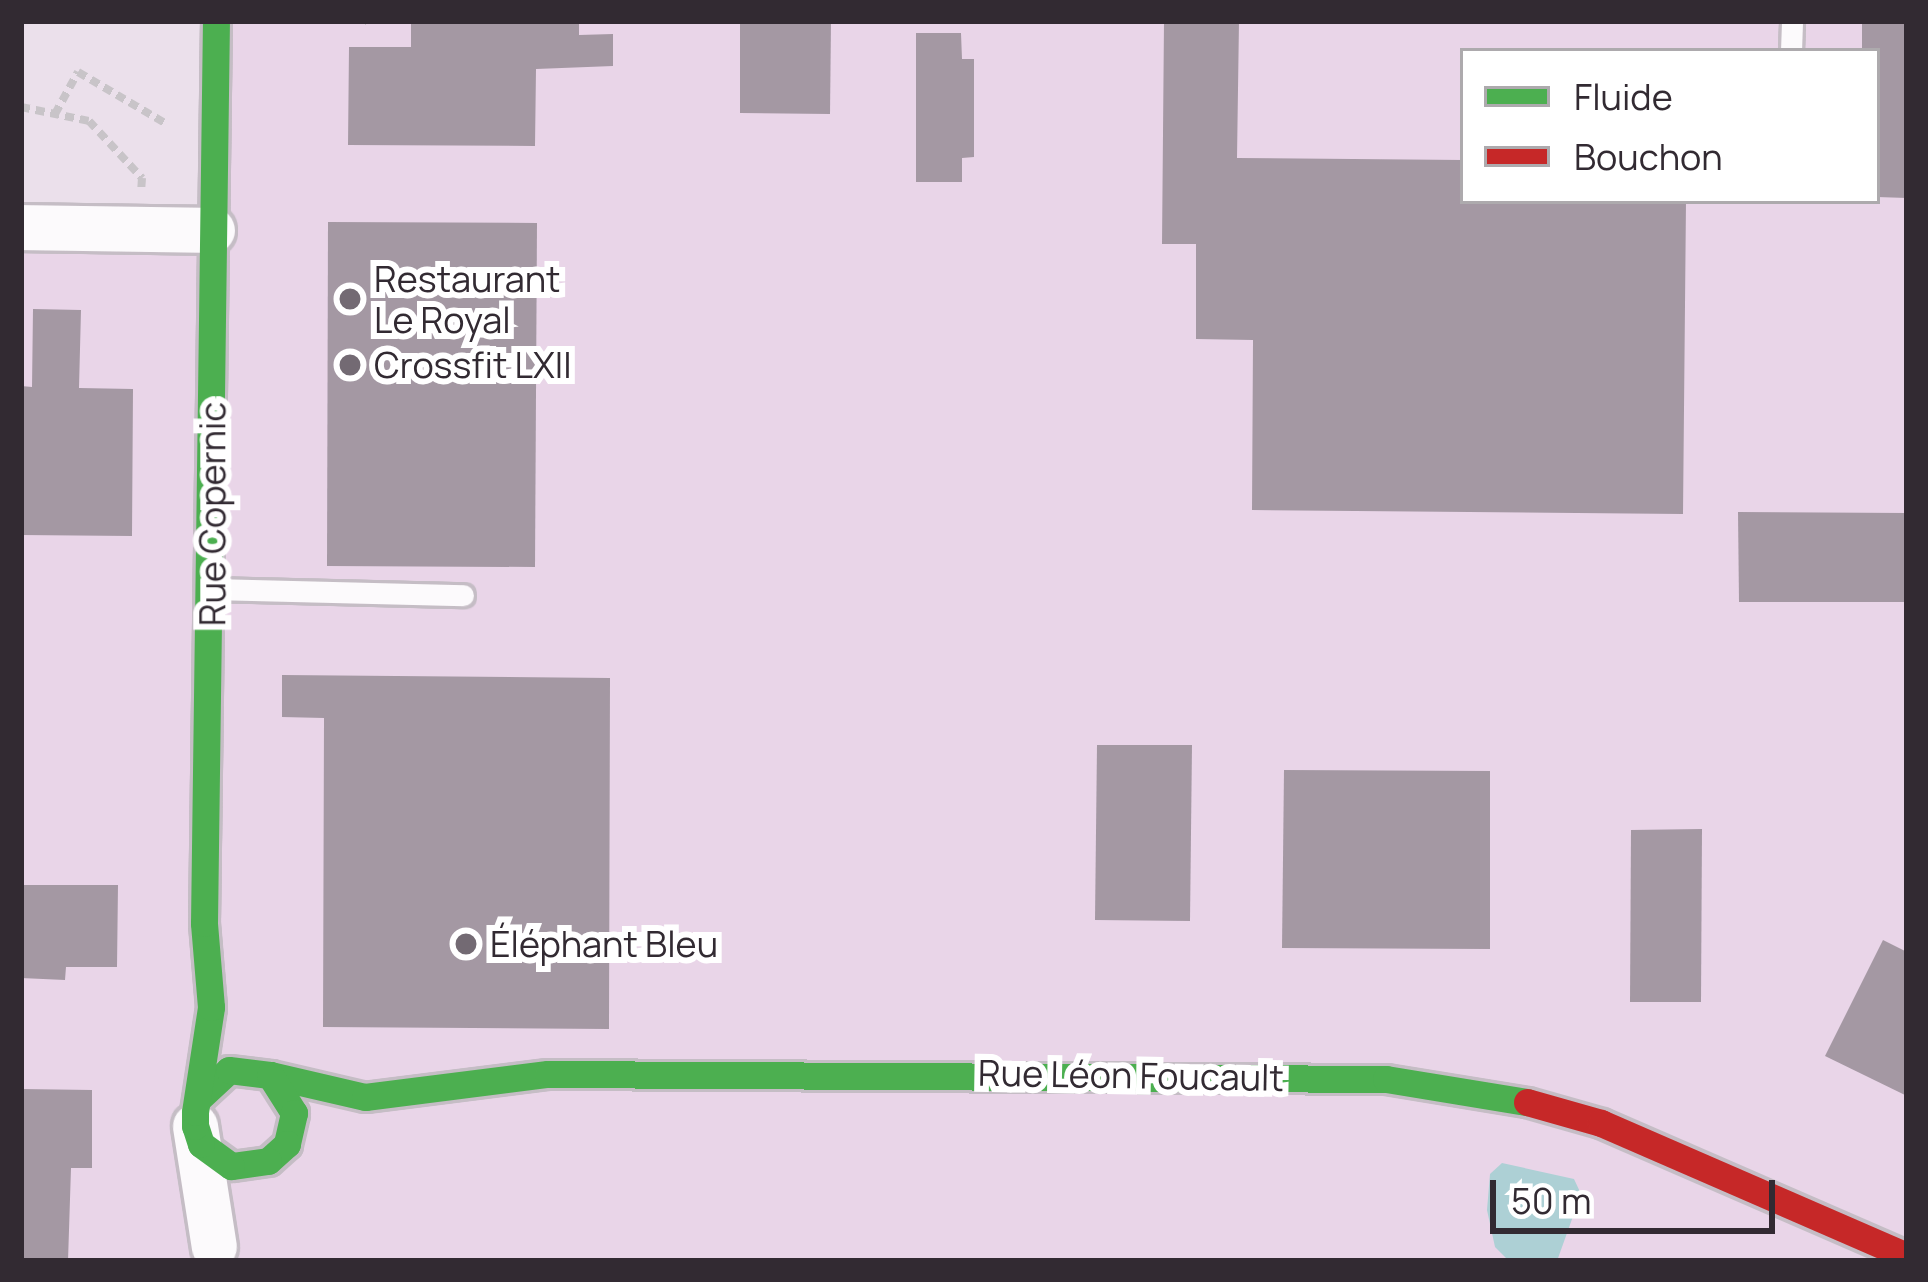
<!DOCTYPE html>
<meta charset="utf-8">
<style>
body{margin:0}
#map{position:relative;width:1928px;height:1282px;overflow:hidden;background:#ebe0eb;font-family:Manrope,sans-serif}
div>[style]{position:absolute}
.built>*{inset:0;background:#e9d5e8}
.water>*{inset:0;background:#add0d5}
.building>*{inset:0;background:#a498a3}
.path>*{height:8px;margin-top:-4px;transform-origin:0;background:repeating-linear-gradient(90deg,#c8c4c8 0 9px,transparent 0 15px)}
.roads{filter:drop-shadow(3px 0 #c5bdc5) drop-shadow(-3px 0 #c5bdc5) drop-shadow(0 3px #c5bdc5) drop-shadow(0 -3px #c5bdc5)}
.lane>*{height:21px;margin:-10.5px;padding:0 10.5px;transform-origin:10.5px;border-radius:10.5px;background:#fcfafc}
.street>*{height:45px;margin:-22.5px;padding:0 22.5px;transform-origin:22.5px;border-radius:22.5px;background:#fcfafc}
.fast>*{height:27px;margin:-13.5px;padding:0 13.5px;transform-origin:13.5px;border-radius:13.5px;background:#4caf50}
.jam>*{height:27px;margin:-13.5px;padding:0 13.5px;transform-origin:13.5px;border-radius:13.5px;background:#c62828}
.dots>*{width:33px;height:33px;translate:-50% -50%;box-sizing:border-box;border:6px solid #fff;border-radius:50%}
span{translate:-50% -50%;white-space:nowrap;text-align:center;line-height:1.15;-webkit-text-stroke:12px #fff;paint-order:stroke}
.poi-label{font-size:36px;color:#322a32}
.left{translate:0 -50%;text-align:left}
.street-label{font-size:36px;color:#322a32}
.frame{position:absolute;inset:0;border:24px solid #322a32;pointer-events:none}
.legend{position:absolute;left:1460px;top:48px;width:420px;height:156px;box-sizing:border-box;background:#fff;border:3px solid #adaaad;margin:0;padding:15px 21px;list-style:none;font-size:36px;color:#322a32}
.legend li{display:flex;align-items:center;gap:24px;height:60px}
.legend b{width:60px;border:3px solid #adaaad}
.scale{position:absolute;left:1490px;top:1180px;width:285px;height:54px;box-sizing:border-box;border:6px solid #322a32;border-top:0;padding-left:15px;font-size:36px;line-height:42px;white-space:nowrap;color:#322a32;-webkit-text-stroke:9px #fff;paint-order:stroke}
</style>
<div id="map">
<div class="built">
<div style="clip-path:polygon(evenodd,216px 21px,1907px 21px,1907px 1261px,21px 1261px,21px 227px,212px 230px,216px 21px,1463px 51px,1877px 51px,1877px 201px,1463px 201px,1463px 51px)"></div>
</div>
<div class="water">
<div style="clip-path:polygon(1502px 1163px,1574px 1179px,1581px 1194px,1557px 1261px,1509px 1261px,1495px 1247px,1487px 1210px,1490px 1174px)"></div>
</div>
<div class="building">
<div style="clip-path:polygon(411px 21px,579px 21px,579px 35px,613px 34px,613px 66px,536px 69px,535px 146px,348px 145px,349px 47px,411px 47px)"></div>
<div style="clip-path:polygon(740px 21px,831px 21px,830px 114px,740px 113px)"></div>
<div style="clip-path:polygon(1164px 21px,1239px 21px,1237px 158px,1463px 160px,1463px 201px,1686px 201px,1683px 514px,1252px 510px,1253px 340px,1196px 339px,1196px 244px,1162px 244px)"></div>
<div style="clip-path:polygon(1862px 21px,1907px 21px,1907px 198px,1877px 197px,1877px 51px,1862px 51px)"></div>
<div style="clip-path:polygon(916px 33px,961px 33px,962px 59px,974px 59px,974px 157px,962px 158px,962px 182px,916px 182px)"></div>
<div style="clip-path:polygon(328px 222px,537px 223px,535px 567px,327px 566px)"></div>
<div style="clip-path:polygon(33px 309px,81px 310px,79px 388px,133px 389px,132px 536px,21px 535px,21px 386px,32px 387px)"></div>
<div style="clip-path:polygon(1738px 512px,1907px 513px,1906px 602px,1739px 602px)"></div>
<div style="clip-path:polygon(282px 675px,610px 678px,609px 1029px,323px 1027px,324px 718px,282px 717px)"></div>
<div style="clip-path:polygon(1097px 745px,1192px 745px,1190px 921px,1095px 920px)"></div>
<div style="clip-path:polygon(1284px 770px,1490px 771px,1490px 949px,1282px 948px)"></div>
<div style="clip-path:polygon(1702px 829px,1701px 1002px,1630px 1002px,1631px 830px)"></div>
<div style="clip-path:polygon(21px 885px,118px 885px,117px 967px,66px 967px,65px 980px,21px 978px)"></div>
<div style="clip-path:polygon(1883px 940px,1907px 952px,1907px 1096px,1825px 1056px)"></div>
<div style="clip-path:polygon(21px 1089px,92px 1090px,92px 1168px,71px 1168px,68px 1261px,21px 1261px)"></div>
</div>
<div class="path">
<div style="left:365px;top:21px;width:1px"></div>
<div style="left:21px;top:107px;width:69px;rotate:11.6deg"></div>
<div style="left:89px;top:121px;width:78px;rotate:47.1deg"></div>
<div style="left:142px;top:178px;width:13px;rotate:94deg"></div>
<div style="left:55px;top:114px;width:48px;rotate:-61.3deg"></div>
<div style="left:78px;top:72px;width:101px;rotate:30.4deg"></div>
</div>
<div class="roads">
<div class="lane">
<div style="left:1791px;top:51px;width:30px;rotate:-88deg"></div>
<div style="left:212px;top:589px;width:251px;rotate:1.4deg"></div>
</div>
<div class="street">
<div style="left:21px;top:227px;width:191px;rotate:0.9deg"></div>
<div style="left:195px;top:1126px;width:122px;rotate:81.1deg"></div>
</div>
<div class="fast">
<div style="left:270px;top:1075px;width:98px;rotate:13deg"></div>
<div style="left:365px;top:1097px;width:184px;rotate:-7.2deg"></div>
<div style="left:548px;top:1074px;width:838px;rotate:0.34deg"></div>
<div style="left:1386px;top:1079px;width:143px;rotate:9.3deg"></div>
<div style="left:198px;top:1099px;width:42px;rotate:-43.1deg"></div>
<div style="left:229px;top:1070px;width:41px;rotate:7deg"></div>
<div style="left:270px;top:1075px;width:45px;rotate:57.7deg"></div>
<div style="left:294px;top:1113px;width:32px;rotate:103deg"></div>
<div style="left:287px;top:1144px;width:25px;rotate:138deg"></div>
<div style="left:268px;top:1161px;width:37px;rotate:172deg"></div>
<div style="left:231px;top:1166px;width:37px;rotate:-144deg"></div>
<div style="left:201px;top:1144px;width:19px;rotate:-108deg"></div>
<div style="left:195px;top:1126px;width:14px;rotate:-90deg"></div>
<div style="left:195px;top:1112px;width:106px;rotate:-81.3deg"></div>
<div style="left:211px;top:1007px;width:84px;rotate:-94.8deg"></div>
<div style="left:204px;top:923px;width:902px;rotate:-89.24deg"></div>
</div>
<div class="jam">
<div style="left:1527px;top:1102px;width:77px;rotate:15.8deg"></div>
<div style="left:1601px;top:1123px;width:334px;rotate:23.5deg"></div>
</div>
</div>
<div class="dots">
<div style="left:350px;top:299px;background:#736a73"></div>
<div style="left:350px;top:365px;background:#736a73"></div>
<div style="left:466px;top:944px;background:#736a73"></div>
</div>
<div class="poi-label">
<span class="left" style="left:374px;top:299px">Restaurant<br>Le Royal</span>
<span class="left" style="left:374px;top:365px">Crossfit LXII</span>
<span class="left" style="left:490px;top:944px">Éléphant Bleu</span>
</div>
<div class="street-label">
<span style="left:212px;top:514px;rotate:-90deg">Rue Copernic</span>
<span style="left:1131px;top:1075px;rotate:1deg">Rue Léon Foucault</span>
</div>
<div class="frame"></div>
<ul class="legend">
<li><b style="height:15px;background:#4caf50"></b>Fluide</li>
<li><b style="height:15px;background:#c62828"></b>Bouchon</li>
</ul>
<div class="scale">50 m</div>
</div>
